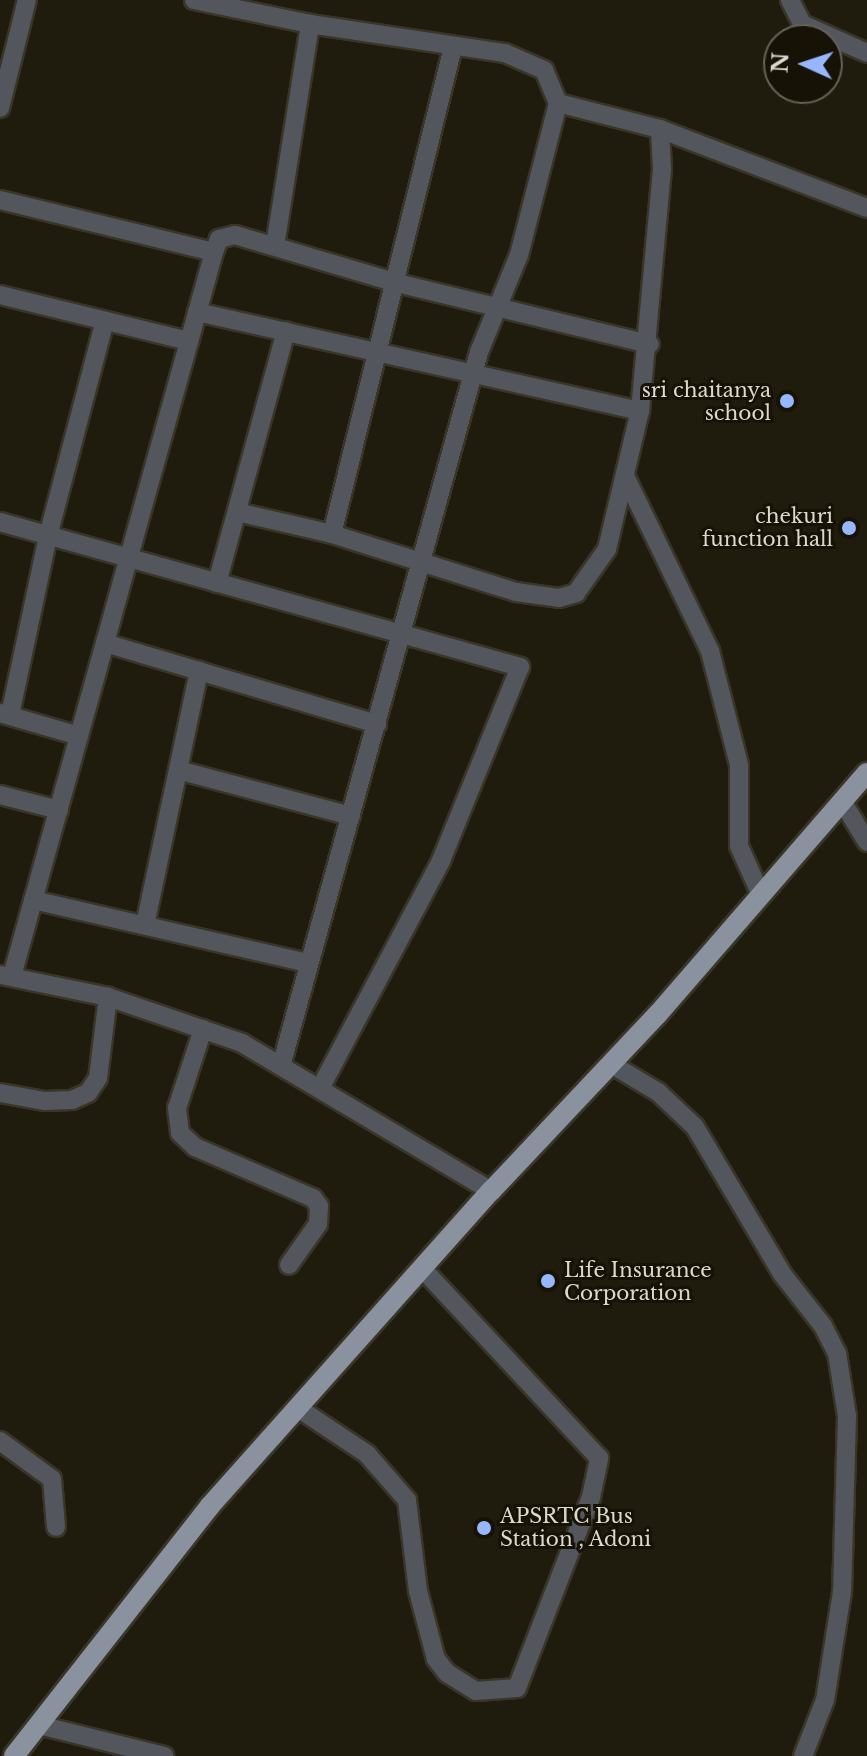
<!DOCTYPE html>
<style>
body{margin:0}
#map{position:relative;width:867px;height:1756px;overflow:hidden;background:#1f1c0e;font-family:"Libre Baskerville",serif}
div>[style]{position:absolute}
.roads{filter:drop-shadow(2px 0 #393629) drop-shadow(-2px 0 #393629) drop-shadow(0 2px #393629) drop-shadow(0 -2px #393629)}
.minor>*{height:18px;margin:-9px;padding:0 9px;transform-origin:9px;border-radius:9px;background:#53575d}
.major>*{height:20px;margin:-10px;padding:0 10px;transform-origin:10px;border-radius:10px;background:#8b929f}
.dots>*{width:22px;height:22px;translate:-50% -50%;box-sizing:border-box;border:4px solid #161306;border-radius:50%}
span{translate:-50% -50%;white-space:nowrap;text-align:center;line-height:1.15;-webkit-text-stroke:6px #161306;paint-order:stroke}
.poi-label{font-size:20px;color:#dad8cf}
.right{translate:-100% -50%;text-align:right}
.left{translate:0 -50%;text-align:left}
.north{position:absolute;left:763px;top:24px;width:80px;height:80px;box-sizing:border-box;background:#161306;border:2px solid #646256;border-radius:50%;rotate:273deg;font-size:22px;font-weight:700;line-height:32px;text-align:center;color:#dad8cf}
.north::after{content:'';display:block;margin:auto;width:28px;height:36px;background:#96b6fd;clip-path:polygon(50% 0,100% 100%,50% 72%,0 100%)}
</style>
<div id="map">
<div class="roads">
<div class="minor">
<div style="left:194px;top:0;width:118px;rotate:11.7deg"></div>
<div style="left:310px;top:24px;width:197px;rotate:8.5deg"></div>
<div style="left:505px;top:53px;width:43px;rotate:23.6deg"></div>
<div style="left:544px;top:70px;width:36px;rotate:67deg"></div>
<div style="left:558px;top:103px;width:105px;rotate:14.3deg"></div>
<div style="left:660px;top:129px;width:222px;rotate:20.9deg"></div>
<div style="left:790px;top:0;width:27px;rotate:63deg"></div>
<div style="left:802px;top:24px;width:71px;rotate:24deg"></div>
<div style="left:0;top:108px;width:111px;rotate:-76deg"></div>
<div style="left:0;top:200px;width:220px;rotate:13.7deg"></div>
<div style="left:214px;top:252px;width:752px;rotate:105.59deg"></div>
<div style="left:275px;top:246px;width:225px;rotate:-81deg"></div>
<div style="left:214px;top:252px;width:14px;rotate:-69deg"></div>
<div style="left:219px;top:239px;width:16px;rotate:-14deg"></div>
<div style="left:235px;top:235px;width:169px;rotate:16.5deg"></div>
<div style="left:397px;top:283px;width:260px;rotate:13.6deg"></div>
<div style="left:0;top:295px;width:195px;rotate:13.7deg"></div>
<div style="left:197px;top:312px;width:454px;rotate:12.6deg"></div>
<div style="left:626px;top:478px;width:192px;rotate:64.1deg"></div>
<div style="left:710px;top:651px;width:118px;rotate:75.7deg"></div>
<div style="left:739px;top:765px;width:81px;rotate:90deg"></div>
<div style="left:739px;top:846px;width:54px;rotate:65.8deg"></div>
<div style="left:237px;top:512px;width:98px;rotate:13deg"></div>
<div style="left:332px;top:534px;width:193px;rotate:17.5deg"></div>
<div style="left:516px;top:592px;width:43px;rotate:7.9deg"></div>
<div style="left:559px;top:598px;width:18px;rotate:-16deg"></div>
<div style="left:576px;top:593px;width:54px;rotate:-54.8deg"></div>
<div style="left:607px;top:549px;width:142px;rotate:-76.6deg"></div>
<div style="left:640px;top:411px;width:243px;rotate:-84.8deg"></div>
<div style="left:662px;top:169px;width:40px;rotate:-92.9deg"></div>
<div style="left:0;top:522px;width:540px;rotate:15.58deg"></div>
<div style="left:520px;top:667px;width:209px;rotate:112.2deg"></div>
<div style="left:441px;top:861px;width:258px;rotate:118deg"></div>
<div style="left:332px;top:534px;width:502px;rotate:-76.05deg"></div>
<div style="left:217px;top:583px;width:261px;rotate:-74.7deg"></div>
<div style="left:105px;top:643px;width:284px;rotate:16.6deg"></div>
<div style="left:0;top:713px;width:82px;rotate:16.2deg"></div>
<div style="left:10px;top:715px;width:183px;rotate:-78deg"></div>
<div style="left:48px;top:536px;width:222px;rotate:-75.2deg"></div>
<div style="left:178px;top:770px;width:179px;rotate:14.9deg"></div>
<div style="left:0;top:795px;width:61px;rotate:14.3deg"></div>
<div style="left:842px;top:801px;width:48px;rotate:58.6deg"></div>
<div style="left:33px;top:900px;width:283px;rotate:12.9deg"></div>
<div style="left:145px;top:925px;width:260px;rotate:-78deg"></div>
<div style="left:1px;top:975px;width:109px;rotate:11.6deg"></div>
<div style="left:108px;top:997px;width:142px;rotate:18.9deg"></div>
<div style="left:242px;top:1043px;width:290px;rotate:30.7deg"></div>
<div style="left:203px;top:1029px;width:83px;rotate:108.2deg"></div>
<div style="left:177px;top:1108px;width:25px;rotate:83deg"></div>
<div style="left:180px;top:1133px;width:21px;rotate:43deg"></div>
<div style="left:195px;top:1147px;width:129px;rotate:23.4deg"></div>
<div style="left:313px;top:1198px;width:10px;rotate:53deg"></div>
<div style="left:319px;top:1206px;width:18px;rotate:93deg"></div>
<div style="left:318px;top:1224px;width:50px;rotate:125.3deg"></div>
<div style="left:611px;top:1064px;width:55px;rotate:30.8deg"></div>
<div style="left:658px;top:1092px;width:51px;rotate:43.4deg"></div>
<div style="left:695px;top:1127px;width:172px;rotate:59.3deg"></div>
<div style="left:783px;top:1275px;width:65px;rotate:51.9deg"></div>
<div style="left:823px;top:1326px;width:30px;rotate:63deg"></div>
<div style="left:837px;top:1353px;width:64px;rotate:81deg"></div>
<div style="left:847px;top:1416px;width:176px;rotate:91.6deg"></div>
<div style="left:842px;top:1592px;width:109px;rotate:98.9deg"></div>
<div style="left:825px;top:1700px;width:60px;rotate:111.4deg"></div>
<div style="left:281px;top:1066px;width:741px;rotate:-74.5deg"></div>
<div style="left:479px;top:352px;width:105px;rotate:-67.6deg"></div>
<div style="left:519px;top:255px;width:157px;rotate:-75.6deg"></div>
<div style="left:0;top:1093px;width:46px;rotate:10.1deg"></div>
<div style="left:45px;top:1101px;width:27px;rotate:-2deg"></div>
<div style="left:72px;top:1100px;width:17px;rotate:-24deg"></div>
<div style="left:88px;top:1093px;width:18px;rotate:-56deg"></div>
<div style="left:98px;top:1078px;width:82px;rotate:-83deg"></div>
<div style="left:298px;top:1408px;width:83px;rotate:33.7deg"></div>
<div style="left:367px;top:1454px;width:61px;rotate:49deg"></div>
<div style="left:407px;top:1500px;width:92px;rotate:83.1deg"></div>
<div style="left:418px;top:1591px;width:70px;rotate:75.2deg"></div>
<div style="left:436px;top:1659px;width:18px;rotate:52deg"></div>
<div style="left:447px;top:1673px;width:34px;rotate:32deg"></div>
<div style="left:476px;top:1691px;width:41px;rotate:-4.2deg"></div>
<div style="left:517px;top:1688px;width:205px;rotate:-68.8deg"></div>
<div style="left:591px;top:1497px;width:40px;rotate:-78deg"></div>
<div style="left:599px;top:1458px;width:260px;rotate:-133deg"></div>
<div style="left:0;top:1441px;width:64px;rotate:36.2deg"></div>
<div style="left:52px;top:1479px;width:48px;rotate:85.2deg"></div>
<div style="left:39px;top:1725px;width:129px;rotate:13.9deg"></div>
</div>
<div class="major">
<div style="left:14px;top:1756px;width:318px;rotate:-51.9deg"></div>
<div style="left:210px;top:1506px;width:422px;rotate:-48.3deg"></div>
<div style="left:491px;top:1191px;width:243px;rotate:-46.7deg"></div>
<div style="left:658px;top:1014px;width:319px;rotate:-49.1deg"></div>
</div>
</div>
<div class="dots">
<div style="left:787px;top:401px;background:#96b6fd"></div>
<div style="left:849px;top:528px;background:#96b6fd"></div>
<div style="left:548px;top:1281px;background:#96b6fd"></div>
<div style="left:484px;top:1528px;background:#96b6fd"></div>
</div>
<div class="poi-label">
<span class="right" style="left:771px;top:402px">sri chaitanya<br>school</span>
<span class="right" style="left:833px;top:528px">chekuri<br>function hall</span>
<span class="left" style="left:564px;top:1282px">Life Insurance<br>Corporation</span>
<span class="left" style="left:500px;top:1528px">APSRTC Bus<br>Station , Adoni</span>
</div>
<div class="north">N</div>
</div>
